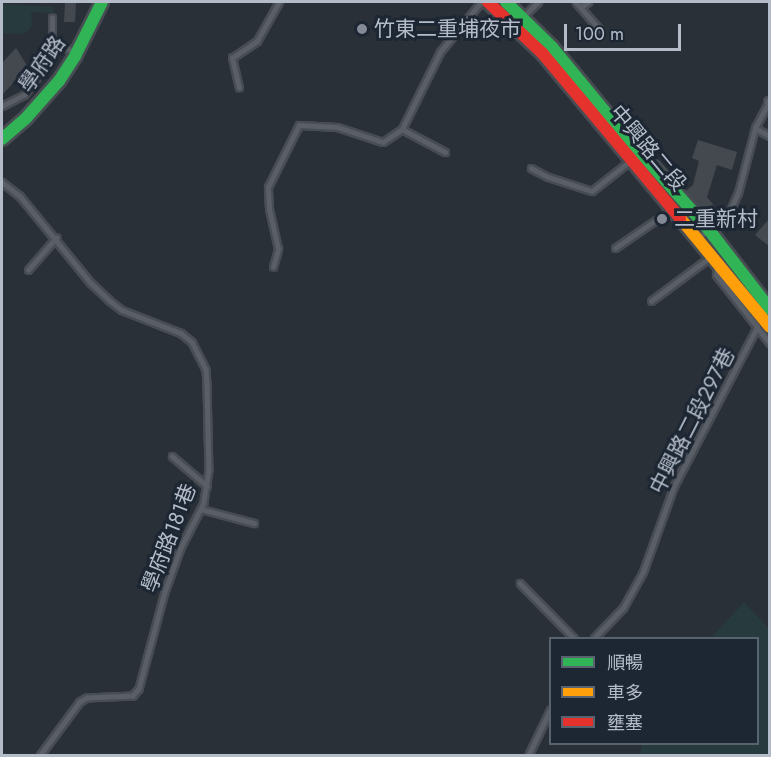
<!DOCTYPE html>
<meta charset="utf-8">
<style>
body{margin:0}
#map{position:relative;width:771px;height:757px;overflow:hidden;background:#2a3038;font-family:Jost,"Noto Sans TC",sans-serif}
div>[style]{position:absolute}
.green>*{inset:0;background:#273a3e}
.building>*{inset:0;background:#444950}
.roads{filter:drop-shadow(2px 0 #484c53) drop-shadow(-2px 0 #484c53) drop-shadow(0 2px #484c53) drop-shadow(0 -2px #484c53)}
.lane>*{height:4.5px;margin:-2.25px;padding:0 2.25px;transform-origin:2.25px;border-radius:2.25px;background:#5a5e66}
.street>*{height:9px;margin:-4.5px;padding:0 4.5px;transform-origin:4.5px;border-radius:4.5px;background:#5a5e66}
.fast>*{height:12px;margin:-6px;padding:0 6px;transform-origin:6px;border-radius:6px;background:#30b455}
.slow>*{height:12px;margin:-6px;padding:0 6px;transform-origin:6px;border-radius:6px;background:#ff9f0a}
.jam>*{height:12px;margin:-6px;padding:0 6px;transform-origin:6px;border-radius:6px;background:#e5322d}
.dots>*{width:16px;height:16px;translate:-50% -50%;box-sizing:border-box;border:3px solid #1d2633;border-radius:50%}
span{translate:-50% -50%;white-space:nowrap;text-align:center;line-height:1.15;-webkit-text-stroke:6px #1d2633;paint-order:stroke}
.poi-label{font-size:21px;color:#b4bcc9}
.left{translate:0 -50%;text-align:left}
.street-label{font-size:21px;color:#b4bcc9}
.frame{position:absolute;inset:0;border:3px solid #b4bcc9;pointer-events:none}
.legend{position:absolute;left:549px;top:637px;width:210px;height:108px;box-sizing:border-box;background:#1d2633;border:2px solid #59626f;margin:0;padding:8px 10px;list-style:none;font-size:18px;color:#b4bcc9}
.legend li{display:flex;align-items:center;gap:12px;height:30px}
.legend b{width:30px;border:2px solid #59626f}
.scale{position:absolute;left:564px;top:24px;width:117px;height:27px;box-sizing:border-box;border:3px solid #b4bcc9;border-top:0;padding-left:8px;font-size:18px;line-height:21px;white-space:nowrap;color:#b4bcc9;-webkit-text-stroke:4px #1d2633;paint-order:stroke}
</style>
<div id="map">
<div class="green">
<div style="clip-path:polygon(2px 4px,53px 7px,53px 13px,31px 12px,32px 25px,29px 30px,23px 34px,2px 33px)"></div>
<div style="clip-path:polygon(744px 602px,769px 629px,769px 755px,640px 755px,642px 744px,758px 744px,758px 638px,711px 638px)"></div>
</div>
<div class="building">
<div style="clip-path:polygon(65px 2px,76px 2px,75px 22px,64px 22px)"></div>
<div style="clip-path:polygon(16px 48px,28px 67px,2px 95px,2px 63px)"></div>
<div style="clip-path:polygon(698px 140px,737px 152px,732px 170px,717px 165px,707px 197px,717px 209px,701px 221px,680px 196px,693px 185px,699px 161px,692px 158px)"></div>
<div style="clip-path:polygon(770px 218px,770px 247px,755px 235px)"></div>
</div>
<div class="roads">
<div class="lane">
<div style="left:576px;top:2px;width:35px;rotate:49deg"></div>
<div style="left:581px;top:7px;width:9px;rotate:-36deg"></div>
<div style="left:522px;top:18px;width:23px;rotate:-45deg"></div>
<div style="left:52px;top:46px;width:11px"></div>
<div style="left:63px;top:46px;width:13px;rotate:29deg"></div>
<div style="left:239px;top:88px;width:31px;rotate:-103deg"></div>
<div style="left:232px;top:58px;width:30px;rotate:-34deg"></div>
<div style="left:257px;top:41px;width:45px;rotate:-60.6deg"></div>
<div style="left:2px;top:106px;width:25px;rotate:-27deg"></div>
<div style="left:24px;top:95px;width:42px;rotate:-53.7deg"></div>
<div style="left:49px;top:61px;width:15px;rotate:-79deg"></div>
<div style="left:52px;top:46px;width:28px;rotate:-90deg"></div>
<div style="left:755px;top:128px;width:17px;rotate:28deg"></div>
<div style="left:402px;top:129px;width:49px;rotate:28.1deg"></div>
<div style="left:531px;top:168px;width:19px;rotate:28deg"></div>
<div style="left:548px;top:177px;width:46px;rotate:17.7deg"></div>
<div style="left:592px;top:191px;width:48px;rotate:-38.3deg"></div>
<div style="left:2px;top:182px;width:23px;rotate:38deg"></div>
<div style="left:20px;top:196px;width:112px;rotate:50.8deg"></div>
<div style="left:91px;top:283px;width:25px;rotate:43deg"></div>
<div style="left:109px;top:300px;width:16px;rotate:38deg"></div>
<div style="left:122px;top:310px;width:63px;rotate:21.3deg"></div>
<div style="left:181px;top:333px;width:14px;rotate:39deg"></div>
<div style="left:192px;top:342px;width:31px;rotate:63deg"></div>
<div style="left:206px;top:370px;width:15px;rotate:86deg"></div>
<div style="left:207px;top:385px;width:85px;rotate:88.7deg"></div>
<div style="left:209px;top:470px;width:33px;rotate:99deg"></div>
<div style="left:204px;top:503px;width:51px;rotate:117.1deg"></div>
<div style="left:181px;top:548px;width:47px;rotate:110deg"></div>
<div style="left:165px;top:592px;width:100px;rotate:105deg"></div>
<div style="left:139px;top:689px;width:9px;rotate:131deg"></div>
<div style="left:133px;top:696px;width:46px;rotate:177.5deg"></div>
<div style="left:87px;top:698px;width:8px;rotate:150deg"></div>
<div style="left:80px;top:702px;width:67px;rotate:126.5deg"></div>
<div style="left:697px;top:238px;width:38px;rotate:-35deg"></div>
<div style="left:728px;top:216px;width:25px;rotate:-67deg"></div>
<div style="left:738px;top:193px;width:67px;rotate:-75.3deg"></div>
<div style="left:755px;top:128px;width:30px;rotate:-62deg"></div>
<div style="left:615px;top:248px;width:69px;rotate:-34.4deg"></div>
<div style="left:273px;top:267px;width:19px;rotate:-74deg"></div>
<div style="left:278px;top:249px;width:41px;rotate:-102.7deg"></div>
<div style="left:269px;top:209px;width:22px;rotate:-93deg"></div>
<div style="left:268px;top:187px;width:69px;rotate:-63.4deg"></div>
<div style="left:299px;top:125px;width:38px;rotate:3deg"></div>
<div style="left:337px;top:127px;width:48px;rotate:18.1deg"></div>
<div style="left:383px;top:142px;width:23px;rotate:-34deg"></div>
<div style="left:402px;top:129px;width:86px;rotate:-63.7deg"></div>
<div style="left:440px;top:52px;width:65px;rotate:-50.6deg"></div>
<div style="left:28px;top:270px;width:43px;rotate:-48.8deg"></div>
<div style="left:651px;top:301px;width:72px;rotate:-36.6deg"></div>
<div style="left:757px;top:327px;width:21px;rotate:51deg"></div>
<div style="left:172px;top:456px;width:46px;rotate:40.6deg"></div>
<div style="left:201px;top:509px;width:55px;rotate:14.8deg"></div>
<div style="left:520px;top:583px;width:77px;rotate:45.5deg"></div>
<div style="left:594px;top:638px;width:42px;rotate:-46deg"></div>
<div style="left:623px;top:608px;width:41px;rotate:-60.9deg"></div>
<div style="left:643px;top:572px;width:91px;rotate:-70.2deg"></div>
<div style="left:674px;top:486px;width:179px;rotate:-62.4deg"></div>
<div style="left:757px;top:327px;width:66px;rotate:-128.3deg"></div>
<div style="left:716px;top:275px;width:9px;rotate:-84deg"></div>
<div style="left:528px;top:756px;width:51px;rotate:-64.4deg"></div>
</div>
<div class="street">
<div style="left:769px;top:102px;width:1px"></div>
</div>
<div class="fast">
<div style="left:506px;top:2px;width:64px;rotate:44.4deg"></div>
<div style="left:552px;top:47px;width:102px;rotate:50.6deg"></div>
<div style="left:617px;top:126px;width:139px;rotate:48.5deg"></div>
<div style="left:709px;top:230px;width:100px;rotate:52.3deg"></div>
<div style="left:2px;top:139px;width:33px;rotate:-41deg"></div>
<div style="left:27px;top:117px;width:48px;rotate:-48.4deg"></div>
<div style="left:59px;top:81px;width:30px;rotate:-57deg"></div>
<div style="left:75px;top:56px;width:60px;rotate:-63.4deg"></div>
</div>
<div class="slow">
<div style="left:680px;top:218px;width:141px;rotate:50.5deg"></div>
</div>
<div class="jam">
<div style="left:488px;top:2px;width:76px;rotate:43.4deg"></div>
<div style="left:543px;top:54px;width:214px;rotate:50.1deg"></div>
</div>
</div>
<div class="dots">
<div style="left:362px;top:29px;background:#848b96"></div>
<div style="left:662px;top:219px;background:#848b96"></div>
</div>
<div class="poi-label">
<span class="left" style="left:374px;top:29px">竹東二重埔夜市</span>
<span class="left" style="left:674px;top:219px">二重新村</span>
</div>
<div class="street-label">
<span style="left:42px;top:64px;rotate:-55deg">學府路</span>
<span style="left:648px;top:148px;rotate:50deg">中興路二段</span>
<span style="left:692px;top:421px;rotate:-63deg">中興路二段297巷</span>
<span style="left:169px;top:538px;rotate:-69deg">學府路181巷</span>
</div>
<div class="frame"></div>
<ul class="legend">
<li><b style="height:8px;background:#30b455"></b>順暢</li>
<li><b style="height:8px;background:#ff9f0a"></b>車多</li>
<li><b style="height:8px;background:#e5322d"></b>壅塞</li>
</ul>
<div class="scale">100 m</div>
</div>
